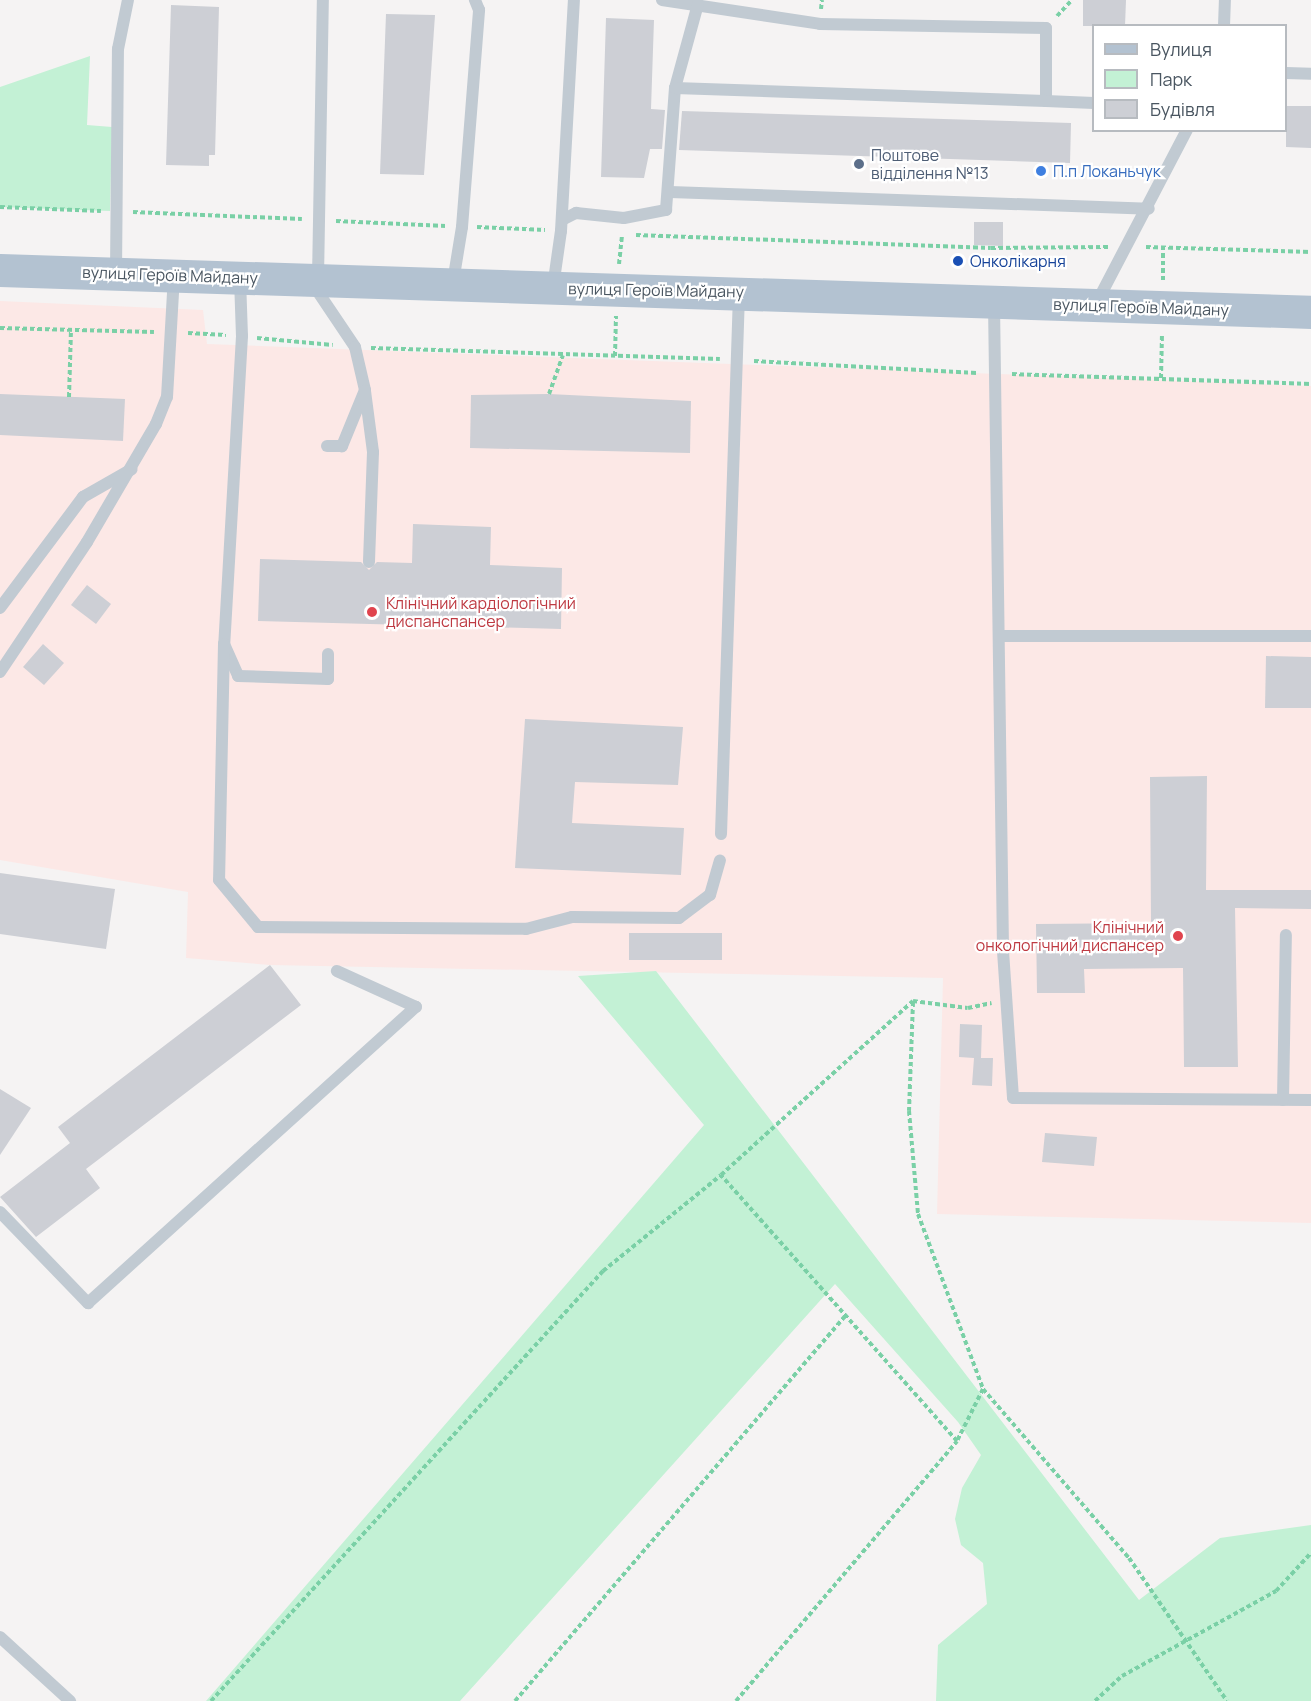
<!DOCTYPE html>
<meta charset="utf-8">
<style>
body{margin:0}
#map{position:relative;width:1311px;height:1701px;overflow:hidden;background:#f5f3f3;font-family:Manrope,sans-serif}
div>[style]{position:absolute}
.medical>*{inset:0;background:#fce8e6}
.green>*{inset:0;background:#c3f1d5}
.building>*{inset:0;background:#cdcfd5}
.path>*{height:4px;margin-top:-2px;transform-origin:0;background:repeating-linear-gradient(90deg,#7ad0a6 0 4.5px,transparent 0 7.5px)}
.service>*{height:12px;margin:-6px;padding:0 6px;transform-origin:6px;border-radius:6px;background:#c1cad2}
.primary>*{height:33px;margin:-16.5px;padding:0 16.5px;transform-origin:16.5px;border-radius:16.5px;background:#b3c2d1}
.dots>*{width:16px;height:16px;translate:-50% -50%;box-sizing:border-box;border:3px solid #fff;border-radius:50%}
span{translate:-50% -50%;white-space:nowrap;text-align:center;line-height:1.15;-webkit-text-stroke:4.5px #fff;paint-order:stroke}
.service-label{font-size:16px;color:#4e5e75}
.left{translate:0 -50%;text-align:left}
.shop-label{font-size:16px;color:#366cbe}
.transit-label{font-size:16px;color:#164399}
.street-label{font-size:16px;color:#4a5661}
.health-label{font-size:16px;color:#be3a42}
.right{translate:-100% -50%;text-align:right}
.legend{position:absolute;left:1092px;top:24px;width:195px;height:108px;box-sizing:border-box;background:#fff;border:2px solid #b7bbc0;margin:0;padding:8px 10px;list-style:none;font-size:18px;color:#4a5661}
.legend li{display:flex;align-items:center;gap:12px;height:30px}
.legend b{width:30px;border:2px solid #b7bbc0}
</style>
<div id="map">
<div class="medical">
<div style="clip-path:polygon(0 301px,203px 310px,207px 344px,1311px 386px,1311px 1223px,937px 1214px,943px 978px,270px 965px,186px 958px,188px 892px,0 860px)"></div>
</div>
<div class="green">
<div style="clip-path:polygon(90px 56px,87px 125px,112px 127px,110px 211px,0 207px,0 87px)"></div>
<div style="clip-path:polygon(656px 971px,1139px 1600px,1220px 1538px,1311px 1525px,1311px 1701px,936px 1701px,938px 1645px,987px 1604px,983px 1563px,961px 1545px,955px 1519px,962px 1488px,981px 1455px,958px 1422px,835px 1284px,460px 1701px,206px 1701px,704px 1125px,578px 976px)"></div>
</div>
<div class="building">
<div style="clip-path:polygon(1083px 0,1126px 0,1125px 26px,1083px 26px)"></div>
<div style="clip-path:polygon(171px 5px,219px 7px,215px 155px,209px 155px,209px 166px,166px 165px)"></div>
<div style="clip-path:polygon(386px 14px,435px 15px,424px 175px,380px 174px)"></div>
<div style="clip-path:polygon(606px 18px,654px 20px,651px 109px,665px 110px,662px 149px,650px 149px,644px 178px,601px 177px)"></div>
<div style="clip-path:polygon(1286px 106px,1311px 106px,1311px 148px,1286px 147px)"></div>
<div style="clip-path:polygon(682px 111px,1071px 123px,1070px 163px,679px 150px)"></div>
<div style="clip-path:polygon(974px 222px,1003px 222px,1003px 246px,974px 245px)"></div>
<div style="clip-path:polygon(0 394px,125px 399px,123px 441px,0 435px)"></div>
<div style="clip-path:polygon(549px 394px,691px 401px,690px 453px,470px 448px,471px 395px)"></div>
<div style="clip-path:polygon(413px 524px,491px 527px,490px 565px,562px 568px,561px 629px,258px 621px,260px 559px,361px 562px,369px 570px,377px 562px,412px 563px)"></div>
<div style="clip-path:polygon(87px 585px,111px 604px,96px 624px,71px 605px)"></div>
<div style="clip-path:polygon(43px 644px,64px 663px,44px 685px,23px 667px)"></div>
<div style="clip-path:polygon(1266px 656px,1311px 657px,1311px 708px,1265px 708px)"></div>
<div style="clip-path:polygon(525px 719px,683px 727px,678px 785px,575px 782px,572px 823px,684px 828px,681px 875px,515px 868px)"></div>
<div style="clip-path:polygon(1207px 776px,1206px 890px,1311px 890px,1311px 909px,1235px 908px,1238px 1067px,1184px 1067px,1183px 968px,1084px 969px,1085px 993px,1037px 993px,1036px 924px,1151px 923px,1150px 777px)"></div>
<div style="clip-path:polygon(0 873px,115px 889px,106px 949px,0 934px)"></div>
<div style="clip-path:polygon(629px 933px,722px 933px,722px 960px,629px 960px)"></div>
<div style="clip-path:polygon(270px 965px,301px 1005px,86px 1169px,100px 1188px,36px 1237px,0 1197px,70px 1143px,58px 1127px)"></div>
<div style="clip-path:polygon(960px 1024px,982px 1025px,981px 1058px,993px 1058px,992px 1086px,972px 1085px,974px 1058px,959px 1057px)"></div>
<div style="clip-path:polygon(0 1089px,31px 1108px,0 1155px)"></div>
<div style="clip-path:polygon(1045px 1133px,1097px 1137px,1094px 1166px,1042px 1162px)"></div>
</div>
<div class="path">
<div style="left:821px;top:9px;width:9px;rotate:-84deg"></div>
<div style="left:1057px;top:16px;width:22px;rotate:-47deg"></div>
<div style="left:0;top:207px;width:101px;rotate:2.3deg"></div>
<div style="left:133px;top:212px;width:169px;rotate:2.4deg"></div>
<div style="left:336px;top:221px;width:110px;rotate:2.6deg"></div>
<div style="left:477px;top:227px;width:68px;rotate:2.5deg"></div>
<div style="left:636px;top:235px;width:355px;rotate:2.1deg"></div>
<div style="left:991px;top:248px;width:117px;rotate:-0.5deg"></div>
<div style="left:1146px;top:247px;width:165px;rotate:1.7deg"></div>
<div style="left:619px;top:264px;width:29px;rotate:-84deg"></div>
<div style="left:1163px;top:280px;width:33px;rotate:-90deg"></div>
<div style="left:0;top:328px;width:154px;rotate:1.5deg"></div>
<div style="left:188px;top:333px;width:38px;rotate:3deg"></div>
<div style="left:257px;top:338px;width:76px;rotate:5.3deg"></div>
<div style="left:371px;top:348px;width:349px;rotate:1.8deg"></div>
<div style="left:615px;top:356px;width:40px;rotate:-88.6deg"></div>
<div style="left:754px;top:361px;width:223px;rotate:3.1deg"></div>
<div style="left:1012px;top:374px;width:299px;rotate:1.9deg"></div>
<div style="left:1161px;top:378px;width:43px;rotate:-88.7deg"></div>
<div style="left:549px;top:394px;width:41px;rotate:-70.3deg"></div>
<div style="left:69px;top:397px;width:66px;rotate:-88.3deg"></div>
<div style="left:913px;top:1002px;width:109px;rotate:92.1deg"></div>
<div style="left:909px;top:1111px;width:103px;rotate:85deg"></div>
<div style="left:918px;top:1214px;width:187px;rotate:69.6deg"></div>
<div style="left:983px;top:1389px;width:58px;rotate:116.6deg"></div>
<div style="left:983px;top:1389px;width:223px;rotate:49.2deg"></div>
<div style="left:1129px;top:1558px;width:173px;rotate:55.6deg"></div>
<div style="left:211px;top:1701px;width:582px;rotate:-47.65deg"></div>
<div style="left:603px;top:1271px;width:152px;rotate:-39.1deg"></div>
<div style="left:515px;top:1701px;width:508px;rotate:-49.39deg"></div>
<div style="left:736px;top:1701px;width:341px;rotate:-49.6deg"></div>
<div style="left:957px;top:1441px;width:356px;rotate:-131.6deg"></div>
<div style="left:721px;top:1175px;width:259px;rotate:-42.2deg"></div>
<div style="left:913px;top:1001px;width:55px;rotate:7.3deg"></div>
<div style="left:968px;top:1008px;width:24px;rotate:-12deg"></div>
<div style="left:1095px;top:1701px;width:37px;rotate:-43deg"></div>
<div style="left:1122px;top:1676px;width:176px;rotate:-28.9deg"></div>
<div style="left:1276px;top:1591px;width:52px;rotate:-47.4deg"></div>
</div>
<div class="service">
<div style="left:662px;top:0;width:160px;rotate:8.6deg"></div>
<div style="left:820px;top:24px;width:226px;rotate:1deg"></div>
<div style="left:1046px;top:28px;width:73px;rotate:90deg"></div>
<div style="left:1046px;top:101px;width:48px;rotate:2.4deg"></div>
<div style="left:1224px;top:26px;width:26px;rotate:-88deg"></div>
<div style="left:1286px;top:73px;width:25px;rotate:2deg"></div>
<div style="left:675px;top:88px;width:87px;rotate:-74.7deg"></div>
<div style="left:670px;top:192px;width:479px;rotate:2deg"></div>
<div style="left:562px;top:220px;width:16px;rotate:-27deg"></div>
<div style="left:576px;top:213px;width:48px;rotate:5.9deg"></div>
<div style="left:624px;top:218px;width:43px;rotate:-10.8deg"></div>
<div style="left:666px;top:210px;width:122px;rotate:-85.8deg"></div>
<div style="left:675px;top:88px;width:371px;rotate:2deg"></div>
<div style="left:116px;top:273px;width:224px;rotate:-89.5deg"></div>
<div style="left:118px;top:49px;width:50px;rotate:-78.5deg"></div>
<div style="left:318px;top:278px;width:278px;rotate:-89deg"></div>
<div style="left:240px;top:279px;width:57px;rotate:88deg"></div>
<div style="left:242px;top:336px;width:309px;rotate:93.3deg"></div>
<div style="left:224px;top:644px;width:35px;rotate:66deg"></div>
<div style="left:238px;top:676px;width:90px;rotate:1.9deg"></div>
<div style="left:328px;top:679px;width:25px;rotate:-90deg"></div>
<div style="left:453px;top:282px;width:56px;rotate:-80.7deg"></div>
<div style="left:462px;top:227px;width:218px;rotate:-85.5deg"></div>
<div style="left:479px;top:10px;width:11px;rotate:-112deg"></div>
<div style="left:312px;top:283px;width:77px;rotate:56.1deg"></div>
<div style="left:355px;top:347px;width:44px;rotate:76.9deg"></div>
<div style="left:365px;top:390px;width:61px;rotate:112.3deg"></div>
<div style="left:342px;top:446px;width:15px;rotate:180deg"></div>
<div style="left:553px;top:287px;width:57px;rotate:-81.9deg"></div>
<div style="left:561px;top:231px;width:231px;rotate:-86.8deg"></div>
<div style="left:1097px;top:302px;width:194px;rotate:-62.4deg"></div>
<div style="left:994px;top:304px;width:647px;rotate:89.2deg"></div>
<div style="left:1003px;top:951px;width:147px;rotate:86.1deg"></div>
<div style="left:1013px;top:1098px;width:298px;rotate:0.4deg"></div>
<div style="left:365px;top:391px;width:62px;rotate:82.5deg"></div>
<div style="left:373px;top:452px;width:110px;rotate:92.1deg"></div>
<div style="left:0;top:608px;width:139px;rotate:-53.2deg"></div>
<div style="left:83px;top:497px;width:56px;rotate:-29.7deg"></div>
<div style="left:999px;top:636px;width:312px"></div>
<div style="left:224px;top:644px;width:236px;rotate:91.2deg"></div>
<div style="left:219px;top:880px;width:61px;rotate:50.3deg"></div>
<div style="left:258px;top:927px;width:268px;rotate:0.4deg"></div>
<div style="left:526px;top:929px;width:48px;rotate:-14.6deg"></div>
<div style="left:572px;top:917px;width:107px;rotate:0.5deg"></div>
<div style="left:679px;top:918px;width:39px;rotate:-37deg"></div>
<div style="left:710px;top:895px;width:36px;rotate:-74deg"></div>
<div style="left:0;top:672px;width:156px;rotate:-56.2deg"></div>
<div style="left:87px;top:542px;width:137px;rotate:-59.7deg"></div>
<div style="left:156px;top:424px;width:29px;rotate:-68deg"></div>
<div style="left:167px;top:397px;width:120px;rotate:-86.7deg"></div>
<div style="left:721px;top:834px;width:541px;rotate:-88.09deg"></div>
<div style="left:1283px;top:1100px;width:165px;rotate:-89deg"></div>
<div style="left:0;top:1212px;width:127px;rotate:46deg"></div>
<div style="left:88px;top:1303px;width:442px;rotate:-42.1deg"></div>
<div style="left:416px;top:1007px;width:87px;rotate:-155.5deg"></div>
<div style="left:0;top:1637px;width:95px;rotate:42.4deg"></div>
</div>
<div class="primary">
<div style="left:0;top:270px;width:1312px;rotate:1.83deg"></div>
</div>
<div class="dots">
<div style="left:859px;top:164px;background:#5c6f8a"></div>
<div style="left:1041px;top:171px;background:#3f7fe0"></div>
<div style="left:958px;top:261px;background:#1a4fb4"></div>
<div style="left:372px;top:612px;background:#e0444e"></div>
<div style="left:1178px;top:936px;background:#e0444e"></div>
</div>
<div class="service-label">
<span class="left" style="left:871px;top:164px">Поштове<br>відділення №13</span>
</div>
<div class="shop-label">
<span class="left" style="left:1053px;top:171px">П.п Локаньчук</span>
</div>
<div class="transit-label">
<span class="left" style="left:970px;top:261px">Онколікарня</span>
</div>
<div class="street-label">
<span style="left:170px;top:275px;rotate:2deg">вулиця Героїв Майдану</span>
<span style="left:656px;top:290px;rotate:1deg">вулиця Героїв Майдану</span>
<span style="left:1141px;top:307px;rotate:2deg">вулиця Героїв Майдану</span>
</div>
<div class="health-label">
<span class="left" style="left:386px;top:612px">Клінічний кардіологічний<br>диспанспансер</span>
<span class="right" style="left:1164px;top:936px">Клінічний<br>онкологічний диспансер</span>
</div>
<ul class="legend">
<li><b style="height:8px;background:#b3c2d1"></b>Вулиця</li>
<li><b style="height:16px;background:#c3f1d5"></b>Парк</li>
<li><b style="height:16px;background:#cdcfd5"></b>Будівля</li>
</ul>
</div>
